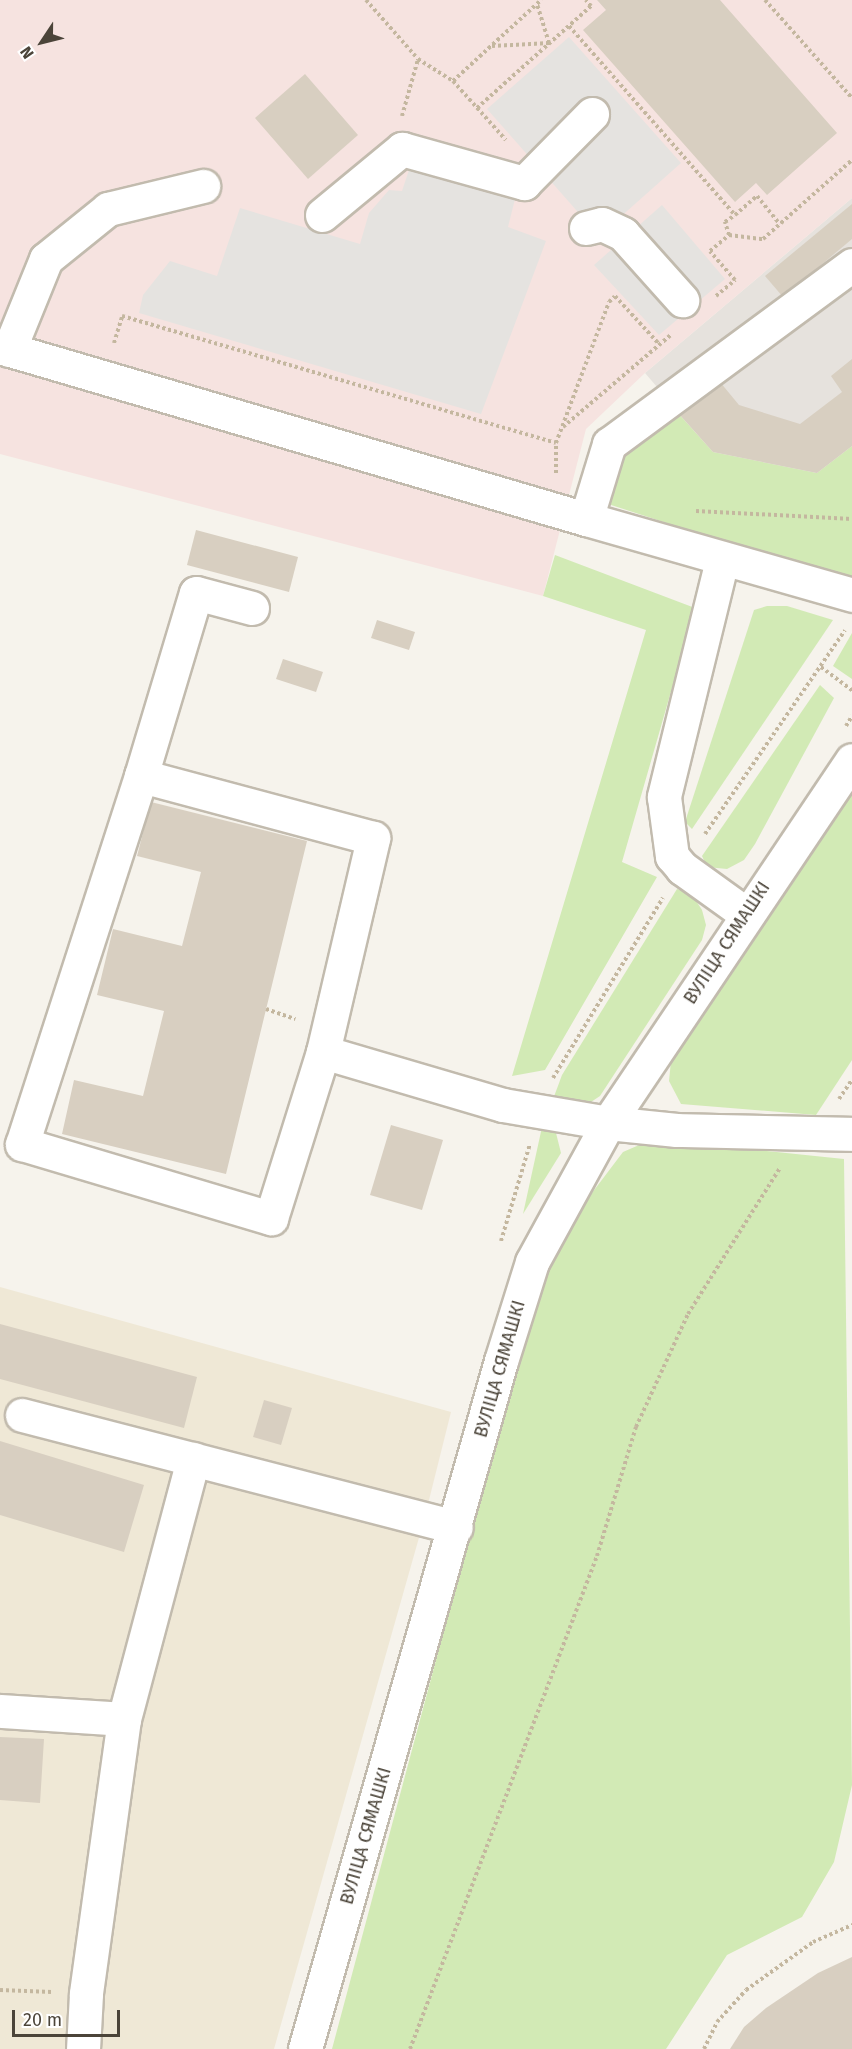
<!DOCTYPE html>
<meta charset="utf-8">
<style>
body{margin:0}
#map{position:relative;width:852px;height:2049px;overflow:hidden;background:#f6f3ec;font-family:"Fira Sans",sans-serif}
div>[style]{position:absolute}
.industrial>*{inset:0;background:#e6e2dd}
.education>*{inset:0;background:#efe8d6}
.medical>*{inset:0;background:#f6e3e0}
.green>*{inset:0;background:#d2eab5}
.parking>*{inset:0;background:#e5e3e0}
.building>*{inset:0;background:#d8cfc1}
.path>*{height:4px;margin-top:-2px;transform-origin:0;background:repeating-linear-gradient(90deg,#c4b79f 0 3px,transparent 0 6px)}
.roads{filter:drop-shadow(2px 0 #c2bbae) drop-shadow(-2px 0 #c2bbae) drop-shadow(0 2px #c2bbae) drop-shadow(0 -2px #c2bbae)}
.minor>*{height:33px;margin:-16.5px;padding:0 16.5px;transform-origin:16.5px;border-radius:16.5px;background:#fff}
span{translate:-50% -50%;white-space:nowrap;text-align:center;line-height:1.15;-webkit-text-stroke:5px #fff;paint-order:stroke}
.street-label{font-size:18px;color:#4b4439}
.north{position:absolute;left:12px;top:12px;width:60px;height:60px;-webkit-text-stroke:4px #fff;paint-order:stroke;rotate:235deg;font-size:16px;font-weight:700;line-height:24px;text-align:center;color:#4b4439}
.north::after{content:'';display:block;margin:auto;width:21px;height:27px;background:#4b4439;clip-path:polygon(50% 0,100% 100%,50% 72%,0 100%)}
.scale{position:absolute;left:12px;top:2010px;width:108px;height:27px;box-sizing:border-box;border:3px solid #4b4439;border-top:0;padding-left:8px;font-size:18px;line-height:21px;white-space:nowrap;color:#4b4439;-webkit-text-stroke:4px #fff;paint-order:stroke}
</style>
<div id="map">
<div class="industrial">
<div style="clip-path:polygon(852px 198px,852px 446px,817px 473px,713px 452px,645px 373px)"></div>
</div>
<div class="education">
<div style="clip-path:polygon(0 1287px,451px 1412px,424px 1520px,274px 2049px,0 2049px)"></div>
</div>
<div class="medical">
<div style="clip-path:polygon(0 0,852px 0,852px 198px,645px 373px,586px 429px,543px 596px,0 454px)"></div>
</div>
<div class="green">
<div style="clip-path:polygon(678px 413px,713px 452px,817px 473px,852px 446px,852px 583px,608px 504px,623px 456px)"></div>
<div style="clip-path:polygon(555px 555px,695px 608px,622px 862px,657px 877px,545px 1070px,512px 1076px,646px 630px,543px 596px)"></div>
<div style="clip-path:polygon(767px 606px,787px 606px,833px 620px,692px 829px,685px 822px,754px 610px)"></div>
<div style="clip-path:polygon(852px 633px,852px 679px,833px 666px)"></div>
<div style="clip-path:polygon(820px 685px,834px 698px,755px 844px,744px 860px,727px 869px,707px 867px,702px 856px)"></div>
<div style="clip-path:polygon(852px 792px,852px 1060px,816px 1115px,681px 1104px,669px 1081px,671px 1061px)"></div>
<div style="clip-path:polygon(677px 889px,691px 893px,702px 910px,706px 925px,702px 940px,600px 1096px,588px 1104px,552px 1102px,562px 1075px)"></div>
<div style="clip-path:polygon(542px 1127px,556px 1133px,561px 1153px,523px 1214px)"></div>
<div style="clip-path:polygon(653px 1139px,844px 1159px,852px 1785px,834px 1862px,802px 1917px,727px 1955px,666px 2049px,332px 2049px,505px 1402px,549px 1261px,576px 1214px,623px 1152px)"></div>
</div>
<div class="parking">
<div style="clip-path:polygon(569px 37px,681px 163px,599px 236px,487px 109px)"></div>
<div style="clip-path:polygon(411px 164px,516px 195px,508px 227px,546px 241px,481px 414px,139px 313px,143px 295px,170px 261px,217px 276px,240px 208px,360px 244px,369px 213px,389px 190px,402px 191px)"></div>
<div style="clip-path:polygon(662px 205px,725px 279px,659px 335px,594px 265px)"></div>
</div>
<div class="building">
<div style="clip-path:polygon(597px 0,720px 0,837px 133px,767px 195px,756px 183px,735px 202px,583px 30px,606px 10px)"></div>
<div style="clip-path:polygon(305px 74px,358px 135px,308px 179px,255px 118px)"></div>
<div style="clip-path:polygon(852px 204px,852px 239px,783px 297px,765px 276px)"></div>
<div style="clip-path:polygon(852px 359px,852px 446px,817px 473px,713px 452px,678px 413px,720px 382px,739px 405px,800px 424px,842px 392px,831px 376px)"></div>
<div style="clip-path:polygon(196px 530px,298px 557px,289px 592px,187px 565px)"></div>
<div style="clip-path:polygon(377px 620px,415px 632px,409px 650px,371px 638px)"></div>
<div style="clip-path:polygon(283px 659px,323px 672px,316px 692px,276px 679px)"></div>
<div style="clip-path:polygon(151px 802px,307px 841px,226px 1174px,62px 1134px,74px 1080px,143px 1096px,164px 1011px,97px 995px,113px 929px,182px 946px,201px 872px,137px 856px)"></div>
<div style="clip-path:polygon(391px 1125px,443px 1140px,422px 1210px,370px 1195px)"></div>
<div style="clip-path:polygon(0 1324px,197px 1377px,184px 1428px,0 1379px)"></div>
<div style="clip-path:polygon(264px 1400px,292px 1408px,281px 1445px,253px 1437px)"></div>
<div style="clip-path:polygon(0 1441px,144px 1485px,124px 1552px,0 1515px)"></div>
<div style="clip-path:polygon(0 1737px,44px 1739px,40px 1803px,0 1800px)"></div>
<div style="clip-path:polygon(852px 1957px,852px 2049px,730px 2049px,744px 2027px,766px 2008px,818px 1973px)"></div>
</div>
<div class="path">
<div style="left:366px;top:0;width:79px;rotate:48.6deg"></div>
<div style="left:418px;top:59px;width:41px;rotate:32.2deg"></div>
<div style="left:453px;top:81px;width:120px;rotate:-42.6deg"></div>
<div style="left:765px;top:0;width:131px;rotate:48.4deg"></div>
<div style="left:569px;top:26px;width:252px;rotate:48.7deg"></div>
<div style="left:735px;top:215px;width:29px;rotate:-41deg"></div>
<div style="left:757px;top:196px;width:36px;rotate:51deg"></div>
<div style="left:492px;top:46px;width:57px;rotate:-3deg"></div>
<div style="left:549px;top:43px;width:41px;rotate:-107.1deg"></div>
<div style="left:453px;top:81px;width:79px;rotate:48.1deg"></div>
<div style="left:477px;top:108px;width:153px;rotate:-41.8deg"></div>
<div style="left:591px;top:6px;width:8px;rotate:-130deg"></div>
<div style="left:402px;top:116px;width:59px;rotate:-74.3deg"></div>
<div style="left:729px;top:235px;width:14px;rotate:-107deg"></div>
<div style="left:725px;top:222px;width:12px;rotate:-35deg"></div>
<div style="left:716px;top:296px;width:25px;rotate:-40deg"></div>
<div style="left:735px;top:280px;width:38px;rotate:-131deg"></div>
<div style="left:710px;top:251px;width:25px;rotate:-40deg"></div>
<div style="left:729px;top:235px;width:34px;rotate:7deg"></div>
<div style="left:763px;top:239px;width:119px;rotate:-41.6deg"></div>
<div style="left:114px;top:343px;width:28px;rotate:-73deg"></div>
<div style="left:122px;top:316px;width:452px;rotate:16.3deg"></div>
<div style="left:563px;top:427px;width:143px;rotate:-40.5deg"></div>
<div style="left:556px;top:473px;width:30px;rotate:-90deg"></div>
<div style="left:556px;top:443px;width:151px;rotate:-69.4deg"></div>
<div style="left:609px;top:302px;width:8px;rotate:-45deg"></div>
<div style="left:615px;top:296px;width:65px;rotate:47.5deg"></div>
<div style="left:696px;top:511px;width:156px;rotate:2.9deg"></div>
<div style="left:821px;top:667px;width:39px;rotate:37deg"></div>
<div style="left:846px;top:726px;width:12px;rotate:-59deg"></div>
<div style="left:705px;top:834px;width:247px;rotate:-55.5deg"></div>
<div style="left:266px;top:1009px;width:31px;rotate:19deg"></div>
<div style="left:553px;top:1078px;width:211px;rotate:-58.6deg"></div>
<div style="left:839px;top:1099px;width:23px;rotate:-56deg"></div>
<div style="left:501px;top:1241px;width:101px;rotate:-73.4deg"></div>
<div style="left:0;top:1990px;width:52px;rotate:2.2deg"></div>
<div style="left:410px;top:2049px;width:527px;rotate:-69.23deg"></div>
<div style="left:597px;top:1556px;width:135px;rotate:-73.2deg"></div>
<div style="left:636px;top:1427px;width:124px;rotate:-65.3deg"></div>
<div style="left:688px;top:1314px;width:173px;rotate:-57.8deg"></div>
<div style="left:704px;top:2049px;width:30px;rotate:-64deg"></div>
<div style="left:717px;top:2022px;width:43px;rotate:-47.8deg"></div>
<div style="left:746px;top:1990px;width:82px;rotate:-35.6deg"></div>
<div style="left:813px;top:1942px;width:43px;rotate:-23.6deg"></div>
</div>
<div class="roads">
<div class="minor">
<div style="left:322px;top:215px;width:104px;rotate:-39.5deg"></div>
<div style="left:402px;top:149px;width:127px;rotate:15.6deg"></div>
<div style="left:524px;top:183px;width:97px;rotate:-45.4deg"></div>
<div style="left:586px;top:228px;width:16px;rotate:-14deg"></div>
<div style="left:602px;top:224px;width:23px;rotate:25deg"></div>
<div style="left:623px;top:234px;width:89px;rotate:48.2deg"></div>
<div style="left:852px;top:265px;width:302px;rotate:143.6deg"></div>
<div style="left:609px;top:444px;width:78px;rotate:107deg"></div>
<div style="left:586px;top:519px;width:277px;rotate:15.9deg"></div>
<div style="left:0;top:347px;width:611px;rotate:16.36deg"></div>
<div style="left:9px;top:350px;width:98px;rotate:-67.9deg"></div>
<div style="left:46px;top:259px;width:80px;rotate:-38.9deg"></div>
<div style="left:108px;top:209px;width:98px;rotate:-13.6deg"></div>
<div style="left:722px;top:560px;width:244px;rotate:103.8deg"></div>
<div style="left:664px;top:797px;width:60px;rotate:82.3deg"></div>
<div style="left:672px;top:856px;width:16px;rotate:50deg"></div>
<div style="left:682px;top:868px;width:79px;rotate:35.7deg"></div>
<div style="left:141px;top:776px;width:191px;rotate:-73.3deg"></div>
<div style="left:196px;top:593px;width:58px;rotate:15deg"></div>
<div style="left:323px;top:1052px;width:220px;rotate:-76.8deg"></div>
<div style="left:373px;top:838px;width:240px;rotate:-165deg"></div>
<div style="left:141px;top:776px;width:387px;rotate:107.9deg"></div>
<div style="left:22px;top:1144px;width:260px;rotate:16.6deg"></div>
<div style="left:271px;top:1218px;width:174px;rotate:-72.6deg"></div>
<div style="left:323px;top:1052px;width:188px;rotate:16.4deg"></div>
<div style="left:503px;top:1105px;width:107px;rotate:9.7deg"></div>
<div style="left:608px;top:1123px;width:69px;rotate:5.8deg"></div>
<div style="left:677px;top:1130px;width:175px;rotate:1.3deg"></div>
<div style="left:22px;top:1415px;width:448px;rotate:14.5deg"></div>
<div style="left:0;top:1711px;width:124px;rotate:3.7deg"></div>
<div style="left:124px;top:1719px;width:278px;rotate:97.9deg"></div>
<div style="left:86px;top:1994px;width:55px;rotate:93.1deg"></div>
<div style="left:124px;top:1719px;width:269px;rotate:-75.1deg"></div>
<div style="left:305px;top:2049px;width:715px;rotate:-74.1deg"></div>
<div style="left:501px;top:1361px;width:104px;rotate:-72.6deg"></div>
<div style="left:532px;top:1262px;width:158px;rotate:-61.3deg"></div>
<div style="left:608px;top:1123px;width:437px;rotate:-56.1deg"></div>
</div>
</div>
<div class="street-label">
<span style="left:727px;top:943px;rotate:-57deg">ВУЛІЦА СЯМАШКІ</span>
<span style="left:500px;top:1369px;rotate:-74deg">ВУЛІЦА СЯМАШКІ</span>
<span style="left:366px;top:1836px;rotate:-74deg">ВУЛІЦА СЯМАШКІ</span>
</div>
<div class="north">N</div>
<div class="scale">20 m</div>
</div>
